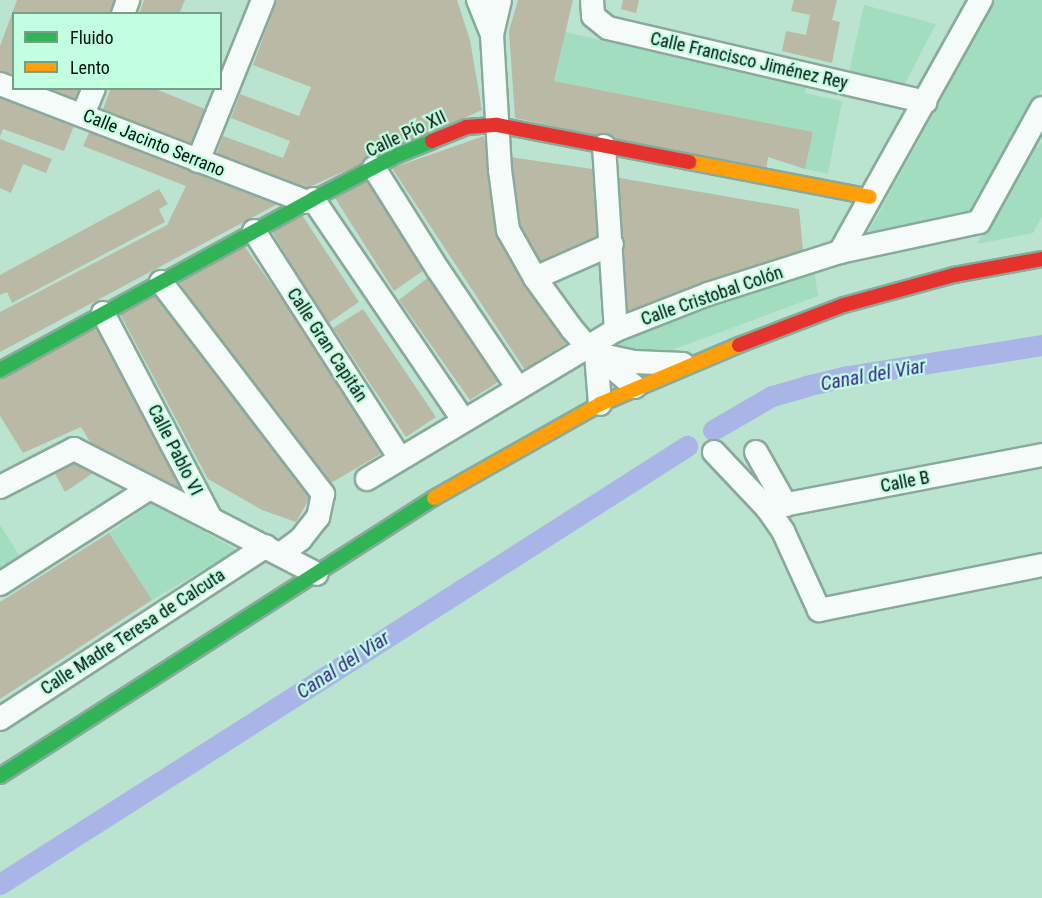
<!DOCTYPE html>
<meta charset="utf-8">
<style>
body{margin:0}
#map{position:relative;width:1042px;height:898px;overflow:hidden;background:#bae4cf;font-family:"Roboto Condensed",sans-serif}
div>[style]{position:absolute}
.green>*{inset:0;background:#a2ddc0}
.canal>*{height:21px;margin:-10.5px;padding:0 10.5px;transform-origin:10.5px;border-radius:10.5px;background:#a8b5e6}
.building>*{inset:0;background:#bab9a6}
.roads{filter:drop-shadow(2px 0 #88aa9a) drop-shadow(-2px 0 #88aa9a) drop-shadow(0 2px #88aa9a) drop-shadow(0 -2px #88aa9a)}
.street>*{height:22px;margin:-11px;padding:0 11px;transform-origin:11px;border-radius:11px;background:#f5fbf8}
.fast>*{height:14px;margin:-7px;padding:0 7px;transform-origin:7px;border-radius:7px;background:#30b455}
.slow>*{height:14px;margin:-7px;padding:0 7px;transform-origin:7px;border-radius:7px;background:#ff9f0a}
.jam>*{height:14px;margin:-7px;padding:0 7px;transform-origin:7px;border-radius:7px;background:#e5322d}
span{translate:-50% -50%;white-space:nowrap;text-align:center;line-height:1.15;-webkit-text-stroke:4.5px #c2fee0;paint-order:stroke}
.street-label{font-size:18px;color:#00130a}
.water-label{font-size:20px;color:#361e8f;font-style:italic}
.legend{position:absolute;left:12px;top:12px;width:210px;height:78px;box-sizing:border-box;background:#c2fee0;border:2px solid #74a08a;margin:0;padding:8px 10px;list-style:none;font-size:18px;color:#00130a}
.legend li{display:flex;align-items:center;gap:12px;height:30px}
.legend b{width:30px;border:2px solid #74a08a}
</style>
<div id="map">
<div class="green">
<div style="clip-path:polygon(996px 0,1042px 0,1042px 89px,974px 213px,865px 238px)"></div>
<div style="clip-path:polygon(864px 5px,936px 24px,902px 89px,848px 77px)"></div>
<div style="clip-path:polygon(565px 32px,806px 86px,805px 93px,842px 101px,828px 174px,805px 169px,813px 132px,554px 81px)"></div>
<div style="clip-path:polygon(1042px 141px,1042px 216px,1033px 233px,977px 244px,1031px 144px,1038px 148px)"></div>
<div style="clip-path:polygon(814px 269px,818px 296px,650px 358px,617px 353px,607px 341px)"></div>
<div style="clip-path:polygon(152px 503px,237px 550px,152px 600px,109px 533px)"></div>
<div style="clip-path:polygon(0 525px,21px 558px,0 572px)"></div>
</div>
<div class="canal">
<div style="left:713px;top:430px;width:68px;rotate:-30deg"></div>
<div style="left:772px;top:396px;width:35px;rotate:-16deg"></div>
<div style="left:806px;top:386px;width:43px;rotate:-13.4deg"></div>
<div style="left:848px;top:376px;width:196px;rotate:-9.1deg"></div>
<div style="left:0;top:884px;width:815px;rotate:-32.52deg"></div>
</div>
<div class="building">
<div style="clip-path:polygon(17px 0,121px 0,116px 14px,14px 14px,14px 82px,0 77px,0 46px)"></div>
<div style="clip-path:polygon(144px 0,185px 0,179px 14px,139px 14px)"></div>
<div style="clip-path:polygon(277px 0,457px 0,470px 40px,482px 110px,300px 191px,214px 161px,223px 136px,283px 158px,290px 141px,231px 118px,240px 94px,299px 116px,311px 87px,253px 65px)"></div>
<div style="clip-path:polygon(518px 0,573px 0,554px 81px,813px 132px,805px 169px,768px 157px,766px 172px,515px 118px,509px 31px)"></div>
<div style="clip-path:polygon(623px 0,639px 0,636px 13px,621px 9px)"></div>
<div style="clip-path:polygon(794px 0,837px 0,832px 20px,840px 22px,832px 63px,782px 51px,786px 31px,806px 35px,810px 15px,791px 11px)"></div>
<div style="clip-path:polygon(31px 88px,87px 88px,80px 107px)"></div>
<div style="clip-path:polygon(111px 88px,153px 88px,210px 111px,192px 152px,100px 117px)"></div>
<div style="clip-path:polygon(0 92px,77px 118px,64px 151px,3px 129px,0 136px)"></div>
<div style="clip-path:polygon(94px 122px,285px 200px,0 352px,0 312px,167px 225px,186px 186px,83px 146px)"></div>
<div style="clip-path:polygon(484px 136px,492px 179px,574px 338px,525px 370px,392px 168px)"></div>
<div style="clip-path:polygon(0 139px,52px 159px,46px 173px,23px 164px,11px 193px,0 188px)"></div>
<div style="clip-path:polygon(510px 157px,599px 170px,604px 243px,540px 271px,516px 227px)"></div>
<div style="clip-path:polygon(369px 177px,427px 268px,394px 291px,335px 198px)"></div>
<div style="clip-path:polygon(614px 177px,799px 209px,804px 261px,791px 259px,764px 263px,765px 266px,747px 270px,747px 273px,730px 274px,731px 278px,713px 280px,713px 283px,695px 287px,695px 291px,652px 304px,653px 314px,623px 319px)"></div>
<div style="clip-path:polygon(159px 189px,168px 204px,159px 209px,165px 222px,12px 303px,7px 292px,0 295px,0 275px)"></div>
<div style="clip-path:polygon(302px 215px,359px 302px,327px 324px,272px 232px)"></div>
<div style="clip-path:polygon(245px 247px,313px 344px,384px 452px,329px 484px,189px 305px,179px 280px)"></div>
<div style="clip-path:polygon(430px 276px,501px 380px,470px 400px,399px 300px)"></div>
<div style="clip-path:polygon(161px 292px,314px 490px,296px 522px,262px 510px,208px 479px,120px 314px)"></div>
<div style="clip-path:polygon(363px 309px,436px 417px,406px 437px,333px 328px)"></div>
<div style="clip-path:polygon(101px 326px,183px 485px,177px 490px,92px 445px,81px 427px,23px 453px,0 416px,0 378px)"></div>
<div style="clip-path:polygon(75px 459px,96px 471px,65px 492px,53px 470px)"></div>
<div style="clip-path:polygon(109px 533px,152px 600px,0 699px,0 602px)"></div>
</div>
<div class="roads">
<div class="street">
<div style="left:478px;top:0;width:38px;rotate:68deg"></div>
<div style="left:500px;top:0;width:36px;rotate:103deg"></div>
<div style="left:492px;top:35px;width:135px;rotate:86.6deg"></div>
<div style="left:500px;top:170px;width:61px;rotate:82.4deg"></div>
<div style="left:508px;top:230px;width:55px;rotate:60.6deg"></div>
<div style="left:535px;top:278px;width:63px;rotate:54deg"></div>
<div style="left:572px;top:329px;width:23px;rotate:49deg"></div>
<div style="left:587px;top:346px;width:63px;rotate:40.5deg"></div>
<div style="left:592px;top:0;width:16px;rotate:86deg"></div>
<div style="left:593px;top:16px;width:19px;rotate:39deg"></div>
<div style="left:608px;top:28px;width:326px;rotate:13.1deg"></div>
<div style="left:123px;top:14px;width:15px;rotate:-70deg"></div>
<div style="left:0;top:84px;width:329px;rotate:21deg"></div>
<div style="left:83px;top:114px;width:28px;rotate:-67deg"></div>
<div style="left:604px;top:146px;width:184px;rotate:86.3deg"></div>
<div style="left:198px;top:161px;width:174px;rotate:-68deg"></div>
<div style="left:374px;top:168px;width:118px;rotate:57.8deg"></div>
<div style="left:437px;top:268px;width:145px;rotate:56deg"></div>
<div style="left:313px;top:199px;width:267px;rotate:55.8deg"></div>
<div style="left:254px;top:231px;width:270px;rotate:57.3deg"></div>
<div style="left:840px;top:252px;width:289px;rotate:-60.8deg"></div>
<div style="left:535px;top:278px;width:84px;rotate:-23.8deg"></div>
<div style="left:161px;top:282px;width:267px;rotate:52.6deg"></div>
<div style="left:323px;top:494px;width:24px;rotate:102deg"></div>
<div style="left:318px;top:517px;width:28px;rotate:128deg"></div>
<div style="left:301px;top:539px;width:26px;rotate:144deg"></div>
<div style="left:103px;top:313px;width:233px;rotate:62.3deg"></div>
<div style="left:211px;top:519px;width:119px;rotate:27.4deg"></div>
<div style="left:596px;top:354px;width:50px;rotate:85.4deg"></div>
<div style="left:597px;top:354px;width:38px;rotate:12deg"></div>
<div style="left:634px;top:362px;width:49px;rotate:2.3deg"></div>
<div style="left:714px;top:452px;width:77px;rotate:46.6deg"></div>
<div style="left:767px;top:508px;width:28px;rotate:55deg"></div>
<div style="left:783px;top:531px;width:87px;rotate:65.5deg"></div>
<div style="left:819px;top:610px;width:227px;rotate:-11.4deg"></div>
<div style="left:756px;top:452px;width:61px;rotate:60.5deg"></div>
<div style="left:367px;top:479px;width:290px;rotate:-30.9deg"></div>
<div style="left:616px;top:330px;width:99px;rotate:-21.4deg"></div>
<div style="left:708px;top:294px;width:139px;rotate:-17.7deg"></div>
<div style="left:840px;top:252px;width:142px;rotate:-12.2deg"></div>
<div style="left:979px;top:222px;width:130px;rotate:-61.1deg"></div>
<div style="left:0;top:487px;width:83px;rotate:-27.2deg"></div>
<div style="left:74px;top:449px;width:154px;rotate:27.1deg"></div>
<div style="left:767px;top:508px;width:280px;rotate:-10.9deg"></div>
<div style="left:0;top:584px;width:178px;rotate:-32.6deg"></div>
<div style="left:0;top:719px;width:317px;rotate:-33deg"></div>
</div>
<div class="fast">
<div style="left:0;top:370px;width:357px;rotate:-28.6deg"></div>
<div style="left:313px;top:199px;width:96px;rotate:-27.4deg"></div>
<div style="left:398px;top:155px;width:37px;rotate:-22deg"></div>
<div style="left:0;top:776px;width:515px;rotate:-32.64deg"></div>
</div>
<div class="slow">
<div style="left:689px;top:162px;width:184px;rotate:10.9deg"></div>
<div style="left:434px;top:498px;width:191px;rotate:-29.5deg"></div>
<div style="left:600px;top:404px;width:151px;rotate:-23deg"></div>
</div>
<div class="jam">
<div style="left:432px;top:141px;width:37px;rotate:-22deg"></div>
<div style="left:466px;top:127px;width:31px;rotate:-4deg"></div>
<div style="left:497px;top:125px;width:196px;rotate:10.9deg"></div>
<div style="left:739px;top:345px;width:112px;rotate:-20.9deg"></div>
<div style="left:844px;top:305px;width:114px;rotate:-15.3deg"></div>
<div style="left:954px;top:275px;width:89px;rotate:-10.3deg"></div>
</div>
</div>
<div class="street-label">
<span style="left:749px;top:61px;rotate:13deg">Calle Francisco Jiménez Rey</span>
<span style="left:406px;top:134px;rotate:-25deg">Calle Pío XII</span>
<span style="left:154px;top:143px;rotate:22deg">Calle Jacinto Serrano</span>
<span style="left:712px;top:296px;rotate:-19deg">Calle Cristobal Colón</span>
<span style="left:327px;top:345px;rotate:57deg">Calle Gran Capitán</span>
<span style="left:175px;top:450px;rotate:63deg">Calle Pablo VI</span>
<span style="left:905px;top:482px;rotate:-11deg">Calle B</span>
<span style="left:133px;top:632px;rotate:-33deg">Calle Madre Teresa de Calcuta</span>
</div>
<div class="water-label">
<span style="left:873px;top:375px;rotate:-10deg">Canal del Viar</span>
<span style="left:343px;top:665px;rotate:-33deg">Canal del Viar</span>
</div>
<ul class="legend">
<li><b style="height:8px;background:#30b455"></b>Fluido</li>
<li><b style="height:8px;background:#ff9f0a"></b>Lento</li>
</ul>
</div>
